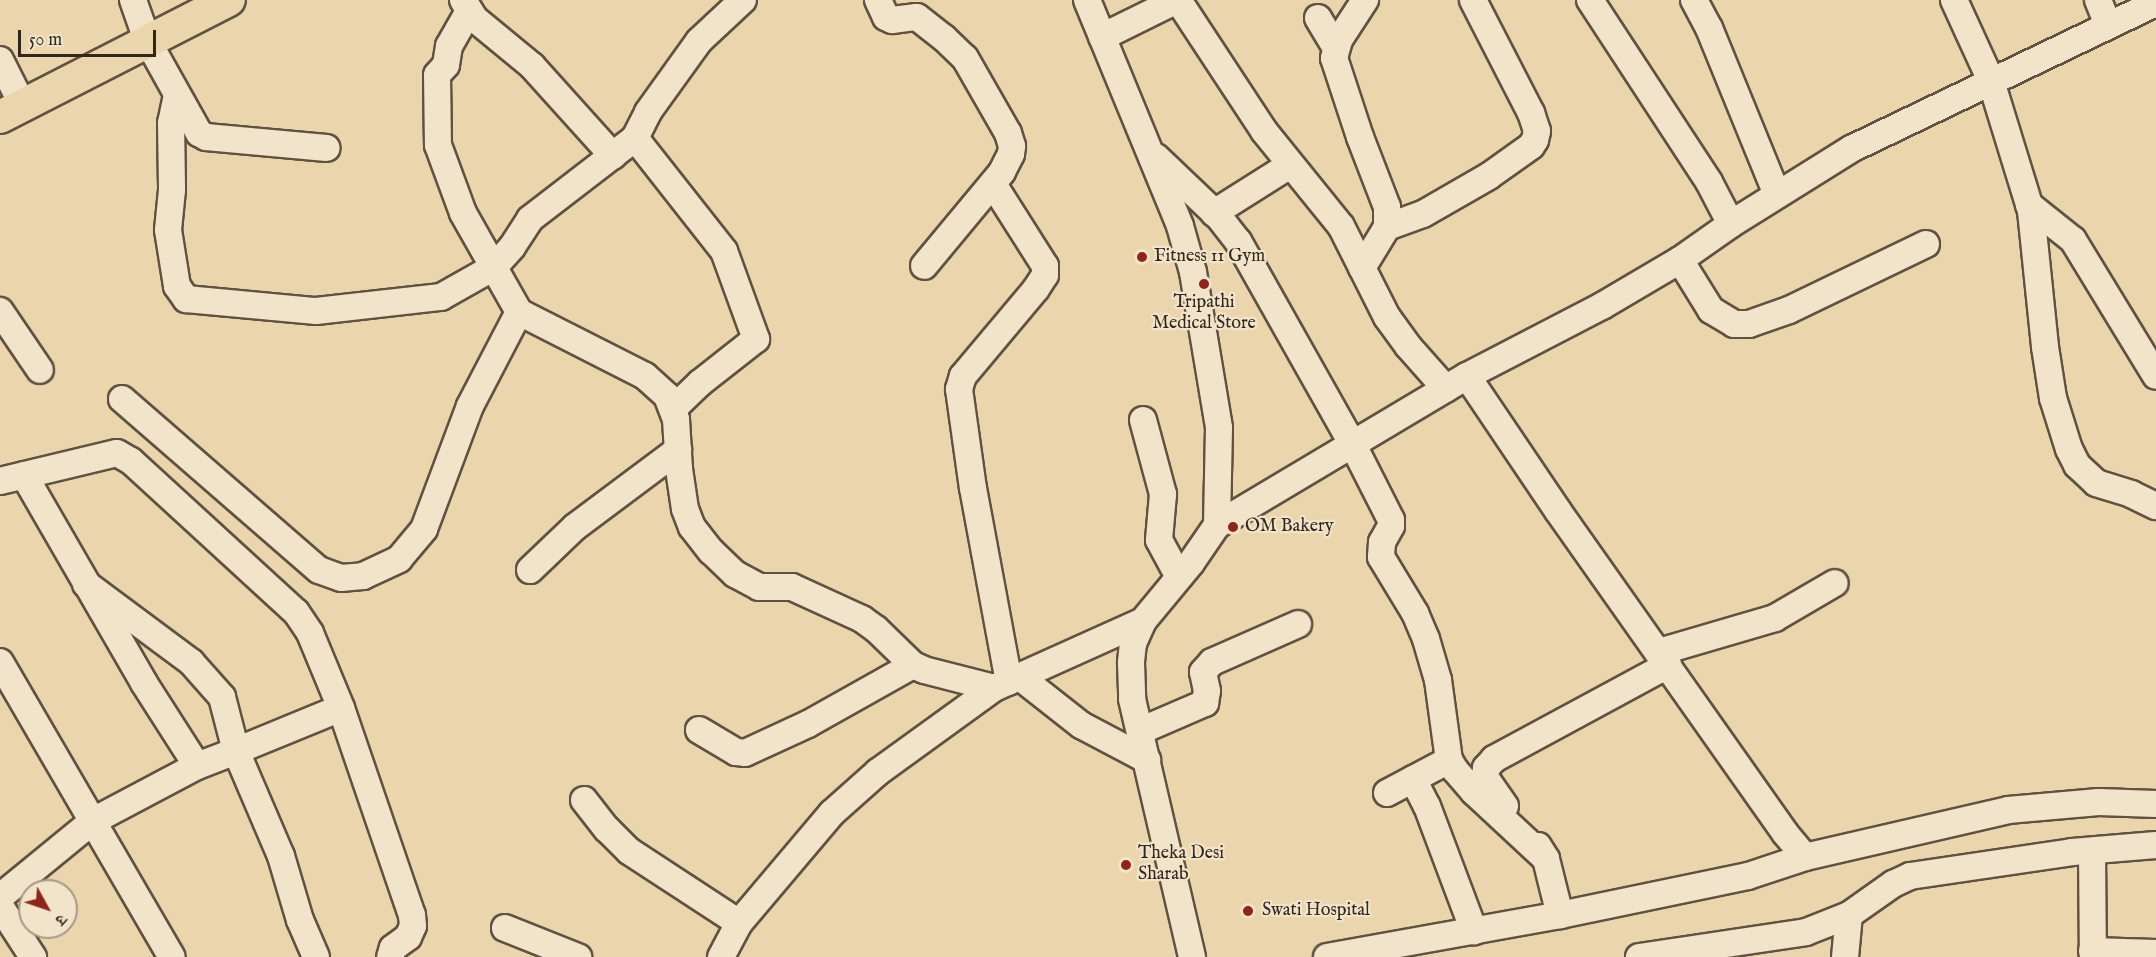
<!DOCTYPE html>
<meta charset="utf-8">
<style>
body{margin:0}
#map{position:relative;width:2156px;height:957px;overflow:hidden;background:#ead5ad;font-family:"IM FELL English","Noto Serif Devanagari",serif}
div>[style]{position:absolute}
.roads{filter:drop-shadow(2px 0 #605241) drop-shadow(-2px 0 #605241) drop-shadow(0 2px #605241) drop-shadow(0 -2px #605241)}
.minor>*{height:26px;margin:-13px;padding:0 13px;transform-origin:13px;border-radius:13px;background:#f1e4ca}
.major>*{height:32px;margin:-16px;padding:0 16px;transform-origin:16px;border-radius:16px;background:#ead5ad}
.dots>*{width:16px;height:16px;translate:-50% -50%;box-sizing:border-box;border:3px solid #f1e4ca;border-radius:50%}
span{translate:-50% -50%;white-space:nowrap;text-align:center;line-height:1.15;-webkit-text-stroke:4.5px #f1e4ca;paint-order:stroke}
.poi-label{font-size:18px;color:#32271d}
.left{translate:0 -50%;text-align:left}
.north{position:absolute;left:18px;top:879px;width:60px;height:60px;box-sizing:border-box;background:#f1e4ca;border:2px solid #a59885;border-radius:50%;rotate:130deg;font-size:16px;font-weight:700;line-height:24px;text-align:center;color:#32271d}
.north::after{content:'';display:block;margin:auto;width:21px;height:27px;background:#8f2418;clip-path:polygon(50% 0,100% 100%,50% 72%,0 100%)}
.scale{position:absolute;left:18px;top:30px;width:138px;height:27px;box-sizing:border-box;border:3px solid #32271d;border-top:0;padding-left:8px;font-size:18px;line-height:21px;white-space:nowrap;color:#32271d;-webkit-text-stroke:4px #f1e4ca;paint-order:stroke}
</style>
<div id="map">
<div class="roads">
<div class="minor">
<div style="left:133px;top:0;width:42px;rotate:70.7deg"></div>
<div style="left:147px;top:40px;width:107px;rotate:60.8deg"></div>
<div style="left:199px;top:133px;width:8px;rotate:30deg"></div>
<div style="left:206px;top:137px;width:121px;rotate:5.2deg"></div>
<div style="left:463px;top:0;width:22px;rotate:58deg"></div>
<div style="left:475px;top:19px;width:74px;rotate:39.5deg"></div>
<div style="left:532px;top:66px;width:121px;rotate:48deg"></div>
<div style="left:878px;top:0;width:19px;rotate:65deg"></div>
<div style="left:886px;top:17px;width:7px;rotate:27deg"></div>
<div style="left:892px;top:20px;width:25px;rotate:-7deg"></div>
<div style="left:917px;top:17px;width:34px;rotate:38deg"></div>
<div style="left:944px;top:38px;width:29px;rotate:44deg"></div>
<div style="left:965px;top:58px;width:86px;rotate:60.2deg"></div>
<div style="left:1008px;top:133px;width:14px;rotate:73deg"></div>
<div style="left:1012px;top:146px;width:8px;rotate:97deg"></div>
<div style="left:1011px;top:154px;width:20px;rotate:117deg"></div>
<div style="left:1002px;top:172px;width:122px;rotate:129.7deg"></div>
<div style="left:1087px;top:0;width:244px;rotate:67.6deg"></div>
<div style="left:1180px;top:226px;width:48px;rotate:74.2deg"></div>
<div style="left:1193px;top:272px;width:158px;rotate:80.5deg"></div>
<div style="left:1219px;top:428px;width:97px;rotate:91.2deg"></div>
<div style="left:1217px;top:525px;width:46px;rotate:124.4deg"></div>
<div style="left:1191px;top:563px;width:75px;rotate:129.6deg"></div>
<div style="left:1143px;top:621px;width:24px;rotate:114deg"></div>
<div style="left:1133px;top:643px;width:20px;rotate:96deg"></div>
<div style="left:1131px;top:663px;width:36px;rotate:88deg"></div>
<div style="left:1132px;top:699px;width:265px;rotate:76.9deg"></div>
<div style="left:1178px;top:0;width:157px;rotate:56.7deg"></div>
<div style="left:1264px;top:131px;width:122px;rotate:51deg"></div>
<div style="left:1341px;top:226px;width:102px;rotate:63.2deg"></div>
<div style="left:1387px;top:317px;width:36px;rotate:54deg"></div>
<div style="left:1408px;top:346px;width:57px;rotate:48.5deg"></div>
<div style="left:1590px;top:0;width:217px;rotate:56.8deg"></div>
<div style="left:1709px;top:182px;width:47px;rotate:62.4deg"></div>
<div style="left:1694px;top:0;width:32px;rotate:62deg"></div>
<div style="left:1709px;top:28px;width:180px;rotate:67.8deg"></div>
<div style="left:1954px;top:0;width:89px;rotate:65.4deg"></div>
<div style="left:1991px;top:81px;width:136px;rotate:72.9deg"></div>
<div style="left:2031px;top:211px;width:137px;rotate:84.1deg"></div>
<div style="left:2045px;top:347px;width:52px;rotate:81.1deg"></div>
<div style="left:2053px;top:398px;width:53px;rotate:72.6deg"></div>
<div style="left:2069px;top:449px;width:18px;rotate:63deg"></div>
<div style="left:2077px;top:465px;width:26px;rotate:43deg"></div>
<div style="left:2096px;top:483px;width:37px;rotate:17deg"></div>
<div style="left:2131px;top:494px;width:28px;rotate:26deg"></div>
<div style="left:2098px;top:0;width:27px;rotate:68deg"></div>
<div style="left:469px;top:11px;width:40px;rotate:119.7deg"></div>
<div style="left:449px;top:46px;width:19px;rotate:99deg"></div>
<div style="left:446px;top:65px;width:13px;rotate:132deg"></div>
<div style="left:437px;top:75px;width:70px;rotate:89.2deg"></div>
<div style="left:438px;top:145px;width:72px;rotate:69.8deg"></div>
<div style="left:463px;top:213px;width:114px;rotate:60.5deg"></div>
<div style="left:519px;top:312px;width:141px;rotate:26.9deg"></div>
<div style="left:645px;top:376px;width:30px;rotate:42deg"></div>
<div style="left:667px;top:396px;width:25px;rotate:69deg"></div>
<div style="left:676px;top:419px;width:50px;rotate:86.6deg"></div>
<div style="left:679px;top:469px;width:40px;rotate:81.5deg"></div>
<div style="left:685px;top:509px;width:19px;rotate:69deg"></div>
<div style="left:692px;top:527px;width:31px;rotate:52deg"></div>
<div style="left:711px;top:551px;width:33px;rotate:44deg"></div>
<div style="left:735px;top:574px;width:27px;rotate:28deg"></div>
<div style="left:759px;top:587px;width:33px"></div>
<div style="left:792px;top:587px;width:77px;rotate:24.6deg"></div>
<div style="left:862px;top:619px;width:17px;rotate:36deg"></div>
<div style="left:876px;top:629px;width:52px;rotate:44.2deg"></div>
<div style="left:913px;top:665px;width:12px;rotate:24deg"></div>
<div style="left:924px;top:670px;width:72px;rotate:14.4deg"></div>
<div style="left:1318px;top:18px;width:35px;rotate:59deg"></div>
<div style="left:1102px;top:37px;width:84px;rotate:-26.3deg"></div>
<div style="left:0;top:60px;width:51px;rotate:63.4deg"></div>
<div style="left:177px;top:95px;width:29px;rotate:102deg"></div>
<div style="left:171px;top:123px;width:67px;rotate:89.1deg"></div>
<div style="left:172px;top:190px;width:40px;rotate:95.7deg"></div>
<div style="left:168px;top:230px;width:57px;rotate:80.9deg"></div>
<div style="left:177px;top:286px;width:16px;rotate:55deg"></div>
<div style="left:186px;top:299px;width:131px;rotate:5.3deg"></div>
<div style="left:316px;top:311px;width:126px;rotate:-6.4deg"></div>
<div style="left:441px;top:297px;width:61px;rotate:-29.5deg"></div>
<div style="left:494px;top:267px;width:27px;rotate:-48deg"></div>
<div style="left:512px;top:247px;width:33px;rotate:-57deg"></div>
<div style="left:530px;top:219px;width:133px;rotate:-37.6deg"></div>
<div style="left:635px;top:138px;width:29px;rotate:-63deg"></div>
<div style="left:648px;top:112px;width:87px;rotate:-54.3deg"></div>
<div style="left:699px;top:41px;width:60px;rotate:-43deg"></div>
<div style="left:635px;top:138px;width:144px;rotate:51.8deg"></div>
<div style="left:724px;top:251px;width:94px;rotate:70deg"></div>
<div style="left:756px;top:339px;width:71px;rotate:141.8deg"></div>
<div style="left:700px;top:383px;width:36px;rotate:136deg"></div>
<div style="left:1156px;top:157px;width:87px;rotate:43.6deg"></div>
<div style="left:1219px;top:217px;width:31px;rotate:52deg"></div>
<div style="left:1238px;top:241px;width:234px;rotate:60.6deg"></div>
<div style="left:1353px;top:445px;width:84px;rotate:63.1deg"></div>
<div style="left:1391px;top:520px;width:6px;rotate:90deg"></div>
<div style="left:1391px;top:526px;width:18px;rotate:119deg"></div>
<div style="left:1382px;top:542px;width:15px;rotate:94deg"></div>
<div style="left:1381px;top:557px;width:66px;rotate:58.7deg"></div>
<div style="left:1415px;top:613px;width:28px;rotate:67deg"></div>
<div style="left:1426px;top:639px;width:43px;rotate:73.7deg"></div>
<div style="left:1438px;top:680px;width:81px;rotate:82.2deg"></div>
<div style="left:1449px;top:760px;width:12px;rotate:59deg"></div>
<div style="left:1455px;top:770px;width:29px;rotate:49deg"></div>
<div style="left:1474px;top:792px;width:98px;rotate:42.9deg"></div>
<div style="left:993px;top:184px;width:97px;rotate:57.6deg"></div>
<div style="left:1045px;top:266px;width:9px;rotate:90deg"></div>
<div style="left:1045px;top:275px;width:17px;rotate:123deg"></div>
<div style="left:1036px;top:289px;width:114px;rotate:130deg"></div>
<div style="left:963px;top:376px;width:14px;rotate:107deg"></div>
<div style="left:959px;top:389px;width:100px;rotate:82deg"></div>
<div style="left:973px;top:488px;width:197px;rotate:79.5deg"></div>
<div style="left:2029px;top:205px;width:56px;rotate:38.5deg"></div>
<div style="left:2073px;top:240px;width:159px;rotate:58.6deg"></div>
<div style="left:1214px;top:213px;width:90px;rotate:-32.3deg"></div>
<div style="left:1387px;top:227px;width:38px;rotate:-20deg"></div>
<div style="left:1423px;top:214px;width:76px;rotate:-29.9deg"></div>
<div style="left:1489px;top:176px;width:52px;rotate:-35.5deg"></div>
<div style="left:1531px;top:146px;width:7px;rotate:-56deg"></div>
<div style="left:1535px;top:140px;width:9px;rotate:-77deg"></div>
<div style="left:1537px;top:131px;width:19px;rotate:-108deg"></div>
<div style="left:1531px;top:113px;width:127px;rotate:-117.2deg"></div>
<div style="left:1680px;top:260px;width:59px;rotate:58.2deg"></div>
<div style="left:1711px;top:310px;width:27px;rotate:31deg"></div>
<div style="left:1734px;top:324px;width:15px"></div>
<div style="left:1749px;top:324px;width:42px;rotate:-19.3deg"></div>
<div style="left:1789px;top:310px;width:152px;rotate:-25.7deg"></div>
<div style="left:1362px;top:268px;width:48px;rotate:-58.6deg"></div>
<div style="left:1387px;top:227px;width:20px;rotate:-90deg"></div>
<div style="left:1387px;top:207px;width:75px;rotate:-111.1deg"></div>
<div style="left:1360px;top:137px;width:83px;rotate:-108.2deg"></div>
<div style="left:1334px;top:58px;width:19px;rotate:-74deg"></div>
<div style="left:1339px;top:40px;width:48px;rotate:-57deg"></div>
<div style="left:0;top:311px;width:71px;rotate:55.9deg"></div>
<div style="left:1467px;top:376px;width:163px;rotate:56deg"></div>
<div style="left:1558px;top:511px;width:394px;rotate:54.8deg"></div>
<div style="left:1785px;top:833px;width:31px;rotate:50deg"></div>
<div style="left:1805px;top:857px;width:208px;rotate:-13deg"></div>
<div style="left:2008px;top:810px;width:91px;rotate:-5deg"></div>
<div style="left:2099px;top:802px;width:57px;rotate:2deg"></div>
<div style="left:122px;top:399px;width:261px;rotate:41deg"></div>
<div style="left:319px;top:570px;width:23px;rotate:20deg"></div>
<div style="left:341px;top:578px;width:22px;rotate:-5deg"></div>
<div style="left:363px;top:576px;width:40px;rotate:-25deg"></div>
<div style="left:399px;top:559px;width:39px;rotate:-50deg"></div>
<div style="left:424px;top:529px;width:131px;rotate:-69.5deg"></div>
<div style="left:470px;top:406px;width:106px;rotate:-62.5deg"></div>
<div style="left:1143px;top:420px;width:77px;rotate:74.9deg"></div>
<div style="left:1163px;top:494px;width:46px;rotate:95deg"></div>
<div style="left:1159px;top:540px;width:42px;rotate:61.6deg"></div>
<div style="left:24px;top:475px;width:240px;rotate:60deg"></div>
<div style="left:144px;top:683px;width:98px;rotate:57.4deg"></div>
<div style="left:0;top:481px;width:120px;rotate:-13.5deg"></div>
<div style="left:117px;top:453px;width:16px;rotate:30deg"></div>
<div style="left:131px;top:461px;width:224px;rotate:42.5deg"></div>
<div style="left:296px;top:612px;width:25px;rotate:56deg"></div>
<div style="left:310px;top:633px;width:81px;rotate:67.5deg"></div>
<div style="left:341px;top:708px;width:219px;rotate:71.1deg"></div>
<div style="left:412px;top:915px;width:11px;rotate:85deg"></div>
<div style="left:413px;top:926px;width:12px;rotate:114deg"></div>
<div style="left:408px;top:937px;width:19px;rotate:144deg"></div>
<div style="left:393px;top:948px;width:9px;rotate:108deg"></div>
<div style="left:1217px;top:525px;width:291px;rotate:-30.8deg"></div>
<div style="left:1467px;top:376px;width:152px;rotate:-27.4deg"></div>
<div style="left:1602px;top:306px;width:91px;rotate:-30.5deg"></div>
<div style="left:1680px;top:260px;width:62px;rotate:-35.2deg"></div>
<div style="left:1731px;top:224px;width:142px;rotate:-32deg"></div>
<div style="left:1851px;top:149px;width:338px;rotate:-25.6deg"></div>
<div style="left:530px;top:570px;width:62px;rotate:-43.7deg"></div>
<div style="left:575px;top:527px;width:129px;rotate:-36.8deg"></div>
<div style="left:86px;top:584px;width:131px;rotate:36.6deg"></div>
<div style="left:191px;top:662px;width:47px;rotate:48.5deg"></div>
<div style="left:222px;top:697px;width:56px;rotate:75.5deg"></div>
<div style="left:236px;top:751px;width:113px;rotate:-22.3deg"></div>
<div style="left:1659px;top:652px;width:121px;rotate:-16.3deg"></div>
<div style="left:1775px;top:618px;width:69px;rotate:-30.3deg"></div>
<div style="left:0;top:662px;width:341px;rotate:59.8deg"></div>
<div style="left:1020px;top:677px;width:78px;rotate:38.2deg"></div>
<div style="left:1081px;top:725px;width:75px;rotate:27.9deg"></div>
<div style="left:699px;top:730px;width:43px;rotate:30.7deg"></div>
<div style="left:736px;top:752px;width:9px;rotate:6deg"></div>
<div style="left:745px;top:753px;width:69px;rotate:-24.7deg"></div>
<div style="left:808px;top:724px;width:120px;rotate:-29.3deg"></div>
<div style="left:1140px;top:731px;width:71px;rotate:-23.3deg"></div>
<div style="left:1205px;top:703px;width:12px;rotate:-81deg"></div>
<div style="left:1207px;top:691px;width:19px;rotate:-102deg"></div>
<div style="left:1203px;top:672px;width:13px;rotate:-48deg"></div>
<div style="left:1212px;top:662px;width:94px;rotate:-23.8deg"></div>
<div style="left:1413px;top:779px;width:30px;rotate:63deg"></div>
<div style="left:1427px;top:806px;width:134px;rotate:69.4deg"></div>
<div style="left:1387px;top:793px;width:70px;rotate:-28deg"></div>
<div style="left:584px;top:800px;width:37px;rotate:52deg"></div>
<div style="left:607px;top:829px;width:31px;rotate:45deg"></div>
<div style="left:629px;top:851px;width:131px;rotate:33.2deg"></div>
<div style="left:1505px;top:806px;width:35px;rotate:-125deg"></div>
<div style="left:1485px;top:777px;width:9px;rotate:-84deg"></div>
<div style="left:1486px;top:768px;width:12px;rotate:-48deg"></div>
<div style="left:1494px;top:759px;width:198px;rotate:-28.4deg"></div>
<div style="left:1538px;top:846px;width:15px;rotate:58deg"></div>
<div style="left:1546px;top:859px;width:58px;rotate:76deg"></div>
<div style="left:2092px;top:851px;width:106px;rotate:89.5deg"></div>
<div style="left:0;top:897px;width:120px;rotate:-39.3deg"></div>
<div style="left:93px;top:821px;width:118px;rotate:-27.9deg"></div>
<div style="left:197px;top:766px;width:42px;rotate:-21deg"></div>
<div style="left:236px;top:751px;width:114px;rotate:66.8deg"></div>
<div style="left:281px;top:856px;width:67px;rotate:73.5deg"></div>
<div style="left:300px;top:920px;width:40px;rotate:66.6deg"></div>
<div style="left:0;top:906px;width:61px;rotate:57.1deg"></div>
<div style="left:505px;top:928px;width:79px;rotate:21.7deg"></div>
<div style="left:2092px;top:951px;width:64px;rotate:1.8deg"></div>
<div style="left:721px;top:957px;width:38px;rotate:-62deg"></div>
<div style="left:739px;top:923px;width:144px;rotate:-49.8deg"></div>
<div style="left:832px;top:813px;width:62px;rotate:-41.7deg"></div>
<div style="left:878px;top:772px;width:143px;rotate:-35.9deg"></div>
<div style="left:994px;top:688px;width:163px;rotate:-24.2deg"></div>
<div style="left:1327px;top:957px;width:237px;rotate:-10.2deg"></div>
<div style="left:1560px;top:915px;width:192px;rotate:-11.7deg"></div>
<div style="left:1748px;top:876px;width:60px;rotate:-18.4deg"></div>
<div style="left:1639px;top:957px;width:169px;rotate:-8.5deg"></div>
<div style="left:1806px;top:932px;width:46px;rotate:-21.6deg"></div>
<div style="left:1849px;top:915px;width:54px;rotate:-35.2deg"></div>
<div style="left:1893px;top:884px;width:19px;rotate:-25deg"></div>
<div style="left:1910px;top:876px;width:164px;rotate:-8.4deg"></div>
<div style="left:2072px;top:852px;width:84px;rotate:-4.8deg"></div>
<div style="left:1845px;top:957px;width:42px;rotate:-84.6deg"></div>
</div>
<div class="major">
<div style="left:0;top:117px;width:257px;rotate:-27.1deg"></div>
</div>
</div>
<div class="dots">
<div style="left:1142px;top:257px;background:#8f2418"></div>
<div style="left:1204px;top:284px;background:#8f2418"></div>
<div style="left:1233px;top:527px;background:#8f2418"></div>
<div style="left:1126px;top:865px;background:#8f2418"></div>
<div style="left:1248px;top:911px;background:#8f2418"></div>
</div>
<div class="poi-label">
<span class="left" style="left:1154px;top:257px">Fitness 11 Gym</span>
<span style="left:1204px;top:314px">Tripathi<br>Medical Store</span>
<span class="left" style="left:1245px;top:527px">OM Bakery</span>
<span class="left" style="left:1138px;top:865px">Theka Desi<br>Sharab</span>
<span class="left" style="left:1262px;top:911px">Swati Hospital</span>
</div>
<div class="north">उ</div>
<div class="scale">50 m</div>
</div>
